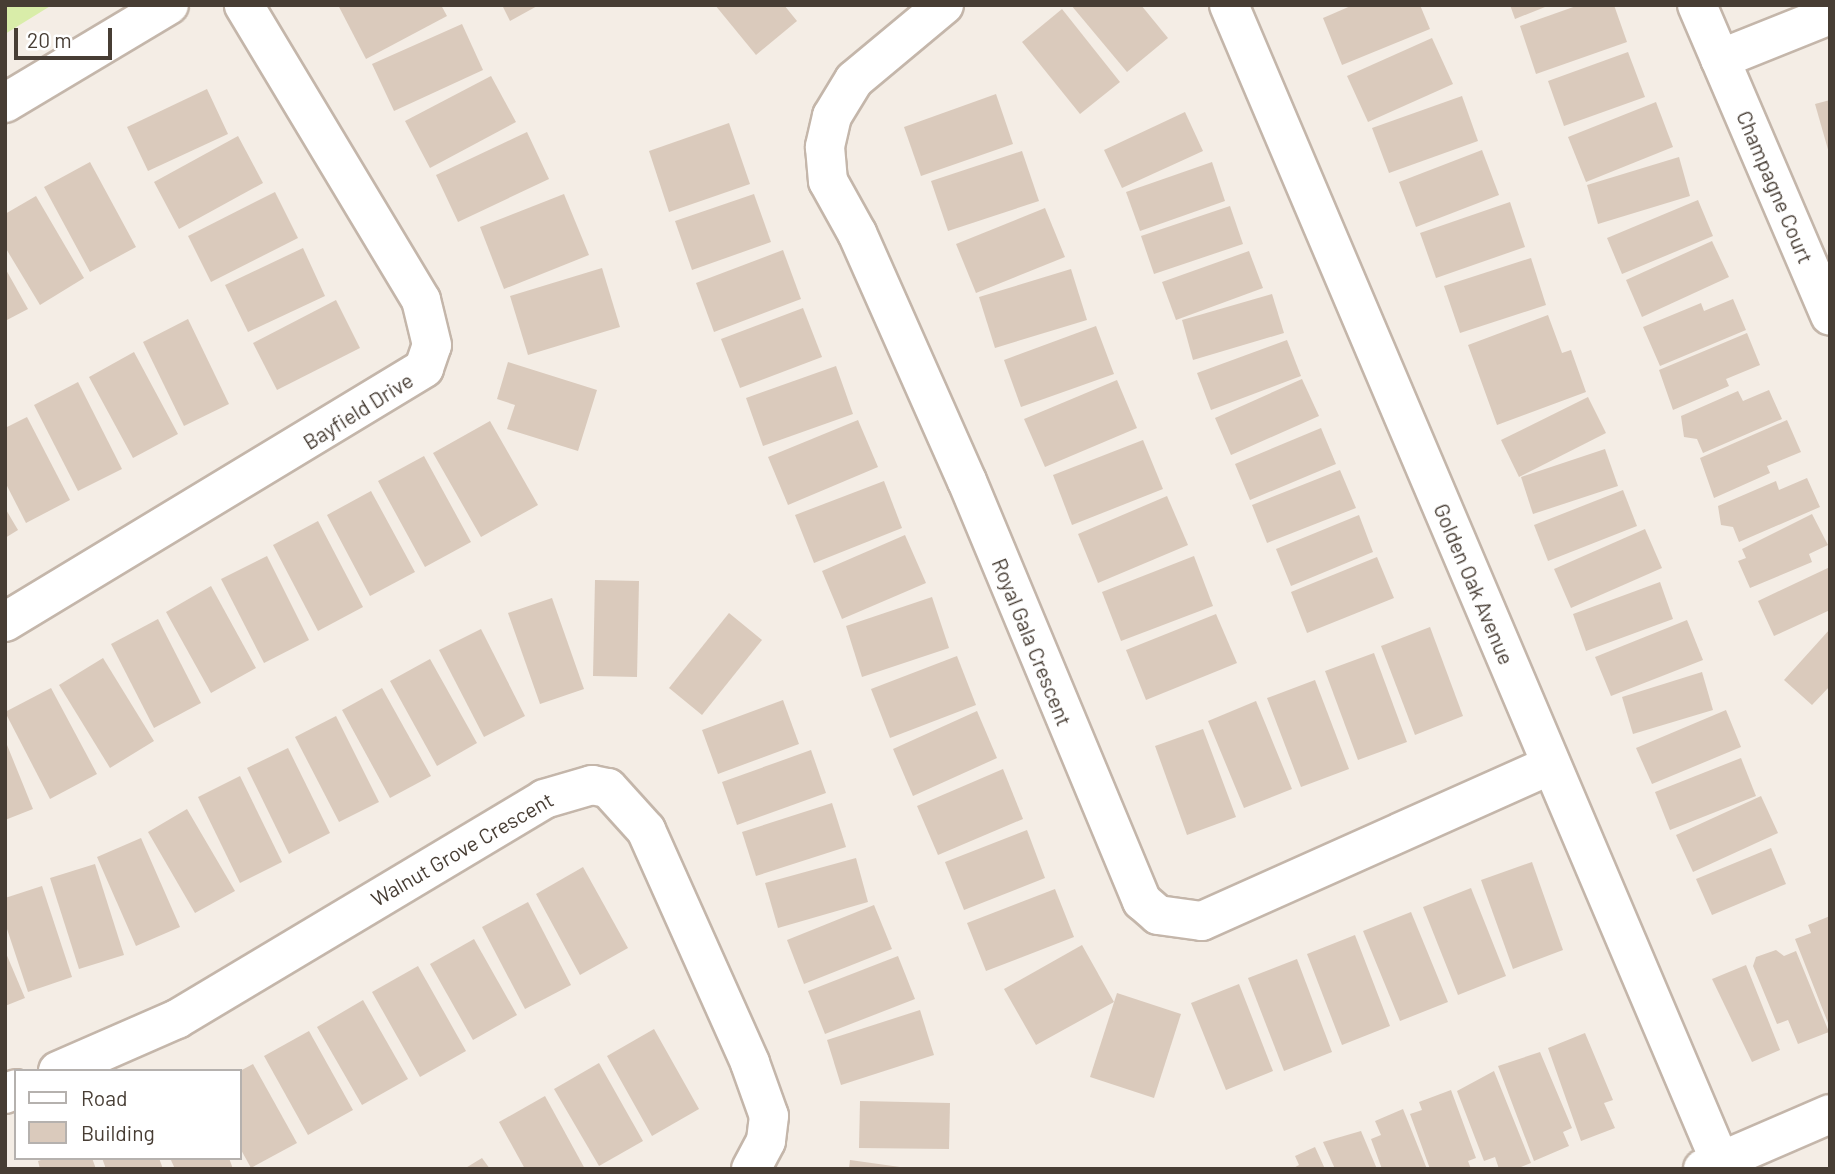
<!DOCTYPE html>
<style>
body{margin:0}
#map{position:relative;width:1835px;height:1174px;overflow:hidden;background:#f4ede5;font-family:Barlow,sans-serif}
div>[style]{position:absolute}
.green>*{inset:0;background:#d9eda9}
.building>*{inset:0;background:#dacabc}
.roads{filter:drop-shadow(2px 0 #c4b6aa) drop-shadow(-2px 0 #c4b6aa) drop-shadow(0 2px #c4b6aa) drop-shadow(0 -2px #c4b6aa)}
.minor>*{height:38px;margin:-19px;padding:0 19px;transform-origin:19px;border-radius:19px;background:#fff}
span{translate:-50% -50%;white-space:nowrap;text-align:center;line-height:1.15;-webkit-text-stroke:6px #fff;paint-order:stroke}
.street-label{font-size:21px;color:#473d34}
.frame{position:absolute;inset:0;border:7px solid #473d34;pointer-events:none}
.legend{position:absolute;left:14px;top:1069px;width:228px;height:91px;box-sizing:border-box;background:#fff;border:2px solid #b5b1ae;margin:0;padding:9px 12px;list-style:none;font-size:21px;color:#473d34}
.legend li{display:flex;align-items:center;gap:14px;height:35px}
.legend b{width:35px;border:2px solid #b5b1ae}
.scale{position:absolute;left:14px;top:28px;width:98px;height:32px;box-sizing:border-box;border:4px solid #473d34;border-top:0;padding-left:9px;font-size:21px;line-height:24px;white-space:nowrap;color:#473d34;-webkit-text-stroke:5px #fff;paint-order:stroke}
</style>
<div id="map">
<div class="green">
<div style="clip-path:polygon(5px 5px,52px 5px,5px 34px)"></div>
</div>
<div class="building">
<div style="clip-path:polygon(338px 5px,441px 5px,447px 16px,366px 59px)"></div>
<div style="clip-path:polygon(502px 5px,539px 5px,510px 21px)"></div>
<div style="clip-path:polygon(715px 5px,784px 5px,797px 21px,756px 55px)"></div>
<div style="clip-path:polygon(1071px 5px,1141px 5px,1168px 38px,1127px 72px)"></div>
<div style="clip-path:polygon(1353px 5px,1420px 5px,1430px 29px,1342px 65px,1323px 18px)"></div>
<div style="clip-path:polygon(1510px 5px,1550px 5px,1515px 19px)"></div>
<div style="clip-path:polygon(1579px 5px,1614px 5px,1627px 42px,1536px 74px,1520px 26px)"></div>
<div style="clip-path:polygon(1062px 9px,1120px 82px,1080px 114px,1022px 42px)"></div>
<div style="clip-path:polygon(462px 24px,483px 70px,394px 111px,372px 64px)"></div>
<div style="clip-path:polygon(1432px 38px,1453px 84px,1368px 122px,1347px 76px)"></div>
<div style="clip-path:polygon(1628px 52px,1645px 97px,1564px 126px,1548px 81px)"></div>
<div style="clip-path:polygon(491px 76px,516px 122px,430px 168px,405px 121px)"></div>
<div style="clip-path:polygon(207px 89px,228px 134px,148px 171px,127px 127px)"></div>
<div style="clip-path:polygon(996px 94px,1013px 144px,921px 176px,904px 127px)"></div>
<div style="clip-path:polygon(1462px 96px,1478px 141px,1389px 173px,1372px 128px)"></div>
<div style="clip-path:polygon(1830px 100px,1830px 153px,1829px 153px,1815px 104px)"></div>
<div style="clip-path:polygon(1656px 102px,1673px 147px,1586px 182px,1568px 137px)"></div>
<div style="clip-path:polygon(1185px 112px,1203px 151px,1122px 188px,1104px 150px)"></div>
<div style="clip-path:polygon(729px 123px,750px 184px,669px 212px,649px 151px)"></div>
<div style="clip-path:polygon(527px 132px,549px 179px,458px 222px,436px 175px)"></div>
<div style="clip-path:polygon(238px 136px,263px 183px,179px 229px,154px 182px)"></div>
<div style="clip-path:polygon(1482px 150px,1499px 195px,1416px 227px,1399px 182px)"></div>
<div style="clip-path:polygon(1022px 151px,1039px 201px,948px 231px,931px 181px)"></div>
<div style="clip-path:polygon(1679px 157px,1690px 196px,1598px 224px,1587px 185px)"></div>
<div style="clip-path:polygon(90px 162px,136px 247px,90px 272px,44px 187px)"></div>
<div style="clip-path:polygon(1212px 162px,1225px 201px,1140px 231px,1126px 192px)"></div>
<div style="clip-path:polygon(275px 192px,298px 238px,211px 282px,188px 236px)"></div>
<div style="clip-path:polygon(564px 194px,589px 255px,504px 289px,480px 227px)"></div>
<div style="clip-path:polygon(754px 194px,771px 242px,692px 270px,675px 221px)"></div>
<div style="clip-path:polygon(36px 196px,84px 278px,40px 305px,5px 247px,5px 214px)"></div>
<div style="clip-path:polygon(1698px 200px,1713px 236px,1622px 274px,1607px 238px)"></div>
<div style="clip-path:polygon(1510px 202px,1525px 247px,1436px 278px,1420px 233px)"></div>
<div style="clip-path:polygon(1230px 206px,1243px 244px,1154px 274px,1141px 236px)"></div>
<div style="clip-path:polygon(1045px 208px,1065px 257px,976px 293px,956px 244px)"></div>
<div style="clip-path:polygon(1712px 241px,1729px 277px,1642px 317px,1626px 280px)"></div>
<div style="clip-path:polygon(303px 248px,325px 296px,248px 332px,225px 285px)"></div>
<div style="clip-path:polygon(783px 250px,801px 299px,714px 332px,696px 283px)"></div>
<div style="clip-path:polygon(1249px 251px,1263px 288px,1176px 320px,1162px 282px)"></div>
<div style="clip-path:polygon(1531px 258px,1546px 305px,1460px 333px,1444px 286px)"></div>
<div style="clip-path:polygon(5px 268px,28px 309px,5px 321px)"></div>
<div style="clip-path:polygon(602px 268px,620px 327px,528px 355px,510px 296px)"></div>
<div style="clip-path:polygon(1071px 269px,1087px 320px,995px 348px,979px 297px)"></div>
<div style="clip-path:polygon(1272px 294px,1284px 333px,1193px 360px,1182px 320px)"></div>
<div style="clip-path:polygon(1733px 299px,1746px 330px,1660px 366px,1643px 327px,1701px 303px,1704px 311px)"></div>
<div style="clip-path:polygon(336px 300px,360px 348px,277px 390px,253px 343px)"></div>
<div style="clip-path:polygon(803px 308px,822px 357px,740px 388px,721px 339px)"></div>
<div style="clip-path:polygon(1548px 315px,1562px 353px,1571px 350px,1586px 392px,1497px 425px,1468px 345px)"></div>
<div style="clip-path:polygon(188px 319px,229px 404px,184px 426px,143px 342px)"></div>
<div style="clip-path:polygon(1096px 326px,1114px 374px,1021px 407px,1004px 360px)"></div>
<div style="clip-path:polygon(1747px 333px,1760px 365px,1726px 379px,1729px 386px,1673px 410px,1659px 370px)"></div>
<div style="clip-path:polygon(1287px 340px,1301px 376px,1211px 410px,1197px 373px)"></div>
<div style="clip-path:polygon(134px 352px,178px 434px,133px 458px,89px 377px)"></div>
<div style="clip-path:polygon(508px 362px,597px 390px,578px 451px,507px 429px,515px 405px,497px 399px)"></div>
<div style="clip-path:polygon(836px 366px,853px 414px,763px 446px,746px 398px)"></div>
<div style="clip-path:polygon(1302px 379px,1319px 416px,1231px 455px,1215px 418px)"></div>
<div style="clip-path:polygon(1117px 380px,1137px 428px,1045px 467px,1024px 419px)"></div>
<div style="clip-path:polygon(78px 382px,122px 469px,78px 491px,34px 405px)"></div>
<div style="clip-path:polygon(1769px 390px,1782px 419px,1703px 453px,1697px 439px,1684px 437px,1681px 416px,1738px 391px,1743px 401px)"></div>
<div style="clip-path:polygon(1588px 397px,1606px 433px,1519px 477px,1501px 440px)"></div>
<div style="clip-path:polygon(27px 417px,70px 500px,26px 523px,5px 482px,5px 428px)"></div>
<div style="clip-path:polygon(858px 420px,878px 467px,788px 505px,768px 457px)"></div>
<div style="clip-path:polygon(1787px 420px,1801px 452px,1767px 466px,1770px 473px,1714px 498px,1700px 458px)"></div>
<div style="clip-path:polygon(490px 421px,538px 505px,481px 537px,433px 453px)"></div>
<div style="clip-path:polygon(1321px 428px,1336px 464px,1250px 500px,1235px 464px)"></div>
<div style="clip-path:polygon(1143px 440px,1163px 489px,1072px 525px,1053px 475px)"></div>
<div style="clip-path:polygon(1605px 449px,1618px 486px,1533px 514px,1521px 477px)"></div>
<div style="clip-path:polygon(424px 456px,471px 542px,425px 567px,378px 481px)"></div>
<div style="clip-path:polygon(1340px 470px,1356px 508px,1267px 543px,1252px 505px)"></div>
<div style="clip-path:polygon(1807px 478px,1820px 507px,1739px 542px,1733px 527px,1721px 525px,1718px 506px,1776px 481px,1779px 490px)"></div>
<div style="clip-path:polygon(884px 481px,902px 528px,814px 563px,795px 515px)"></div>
<div style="clip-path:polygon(1623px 490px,1637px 526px,1548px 561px,1534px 525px)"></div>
<div style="clip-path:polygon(371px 491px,415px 572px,370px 596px,327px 515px)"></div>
<div style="clip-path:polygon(1167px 496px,1188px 545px,1098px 583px,1078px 534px)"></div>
<div style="clip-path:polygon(5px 508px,18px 530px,5px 538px)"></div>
<div style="clip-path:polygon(1812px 514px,1828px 545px,1809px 554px,1812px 562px,1750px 588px,1738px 561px,1746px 558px,1742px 549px)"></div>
<div style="clip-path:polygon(1359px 515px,1373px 552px,1291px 586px,1276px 549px)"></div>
<div style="clip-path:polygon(318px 521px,363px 607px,318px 631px,273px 545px)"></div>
<div style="clip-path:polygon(1645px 529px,1662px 568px,1571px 608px,1554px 569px)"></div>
<div style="clip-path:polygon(905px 535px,926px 583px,842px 619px,822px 571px)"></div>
<div style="clip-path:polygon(267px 556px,309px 640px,264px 663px,221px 579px)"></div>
<div style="clip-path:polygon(1194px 556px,1213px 606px,1121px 641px,1102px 592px)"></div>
<div style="clip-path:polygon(1377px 557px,1394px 598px,1307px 633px,1291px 592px)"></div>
<div style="clip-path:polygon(1830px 567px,1830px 610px,1774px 636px,1758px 601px)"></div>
<div style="clip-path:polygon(595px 580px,639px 581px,637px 677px,593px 676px)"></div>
<div style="clip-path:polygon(1660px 582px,1673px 619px,1586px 651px,1573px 614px)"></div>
<div style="clip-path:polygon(211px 586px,256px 668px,211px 693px,166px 612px)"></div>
<div style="clip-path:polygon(932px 597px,949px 648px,862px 677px,846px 626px)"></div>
<div style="clip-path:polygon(552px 598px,584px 689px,540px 704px,508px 613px)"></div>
<div style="clip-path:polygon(729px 613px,762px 640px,702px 715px,669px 688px)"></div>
<div style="clip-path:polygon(1216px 614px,1237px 663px,1146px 700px,1126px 650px)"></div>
<div style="clip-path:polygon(158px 619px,201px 703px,154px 728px,111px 644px)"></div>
<div style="clip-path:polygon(1687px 620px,1703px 660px,1611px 696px,1595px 657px)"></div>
<div style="clip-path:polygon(1430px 627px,1463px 716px,1415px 735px,1381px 646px)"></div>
<div style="clip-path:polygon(481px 629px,525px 716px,484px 737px,439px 650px)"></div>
<div style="clip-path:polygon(1830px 629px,1830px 686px,1812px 705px,1784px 680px)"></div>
<div style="clip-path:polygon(1374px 653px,1407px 742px,1358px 760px,1325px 671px)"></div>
<div style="clip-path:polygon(957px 656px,976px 705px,890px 738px,871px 689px)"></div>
<div style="clip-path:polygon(103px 658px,154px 741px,110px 768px,59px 685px)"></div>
<div style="clip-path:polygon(430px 659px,477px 743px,437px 766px,390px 681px)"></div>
<div style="clip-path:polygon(1702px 672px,1713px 710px,1633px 734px,1622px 697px)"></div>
<div style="clip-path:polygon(1315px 680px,1349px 769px,1301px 787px,1267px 698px)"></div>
<div style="clip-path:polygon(51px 688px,97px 774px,50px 799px,5px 712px)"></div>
<div style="clip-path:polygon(382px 688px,431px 776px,390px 798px,342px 710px)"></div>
<div style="clip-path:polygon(783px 700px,799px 744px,718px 774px,702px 730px)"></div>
<div style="clip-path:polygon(1256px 701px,1292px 789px,1244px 808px,1208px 721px)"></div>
<div style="clip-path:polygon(1726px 710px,1741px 747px,1652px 784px,1636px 748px)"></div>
<div style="clip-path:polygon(977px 711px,997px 758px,913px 796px,893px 749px)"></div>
<div style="clip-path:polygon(336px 716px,379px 802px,339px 822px,295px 737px)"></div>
<div style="clip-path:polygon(1203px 729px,1236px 817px,1187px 835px,1155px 746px)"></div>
<div style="clip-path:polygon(5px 740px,33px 809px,5px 820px)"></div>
<div style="clip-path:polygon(288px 748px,330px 833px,289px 854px,247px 768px)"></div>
<div style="clip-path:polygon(811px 750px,826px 793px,737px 825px,722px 782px)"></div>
<div style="clip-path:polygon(1741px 758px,1756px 796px,1670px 830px,1655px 792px)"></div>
<div style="clip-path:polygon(1003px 769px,1023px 819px,938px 855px,917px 806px)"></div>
<div style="clip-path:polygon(240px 776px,282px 862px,240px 883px,198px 797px)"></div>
<div style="clip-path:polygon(1761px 796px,1778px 833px,1693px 872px,1676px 835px)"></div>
<div style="clip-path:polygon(832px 803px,846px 847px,756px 876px,742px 832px)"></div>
<div style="clip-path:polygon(187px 809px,235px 891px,195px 913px,148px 832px)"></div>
<div style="clip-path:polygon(1027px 830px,1045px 878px,964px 910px,945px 862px)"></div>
<div style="clip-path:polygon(141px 838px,180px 927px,136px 946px,97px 857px)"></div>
<div style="clip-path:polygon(1771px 848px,1786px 884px,1712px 915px,1696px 879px)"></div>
<div style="clip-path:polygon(856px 858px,868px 902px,778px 928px,765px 883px)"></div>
<div style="clip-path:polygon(1532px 862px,1563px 950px,1513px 969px,1481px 880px)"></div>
<div style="clip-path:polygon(95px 864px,124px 955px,79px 969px,50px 878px)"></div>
<div style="clip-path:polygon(583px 867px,628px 948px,580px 975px,536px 894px)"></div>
<div style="clip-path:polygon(42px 886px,72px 977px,28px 992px,5px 923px,5px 898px)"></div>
<div style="clip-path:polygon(1471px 888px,1506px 976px,1458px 995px,1423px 907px)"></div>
<div style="clip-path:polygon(1055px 889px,1074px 937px,986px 971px,967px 923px)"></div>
<div style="clip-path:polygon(528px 902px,571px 985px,525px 1009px,482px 927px)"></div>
<div style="clip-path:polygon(874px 905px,892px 949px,804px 984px,787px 940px)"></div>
<div style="clip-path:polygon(1411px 912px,1448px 1002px,1400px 1021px,1363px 931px)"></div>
<div style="clip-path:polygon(1830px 916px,1830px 1028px,1795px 939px,1811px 933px,1808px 925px)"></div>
<div style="clip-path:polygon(1355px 935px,1390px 1026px,1342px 1045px,1307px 954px)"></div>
<div style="clip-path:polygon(474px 939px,517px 1015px,473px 1040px,430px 964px)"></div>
<div style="clip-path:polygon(1082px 945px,1114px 1002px,1036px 1045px,1004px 989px)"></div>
<div style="clip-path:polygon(1776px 950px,1784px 956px,1796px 951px,1829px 1032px,1798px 1044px,1788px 1020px,1777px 1024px,1753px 966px,1756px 957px)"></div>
<div style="clip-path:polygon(5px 951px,25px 998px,5px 1006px)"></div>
<div style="clip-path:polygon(898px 956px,915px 999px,825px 1034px,808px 991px)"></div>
<div style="clip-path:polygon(1297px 959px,1332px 1052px,1284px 1071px,1248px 978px)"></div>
<div style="clip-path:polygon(1746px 965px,1780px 1050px,1752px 1062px,1712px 979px)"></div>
<div style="clip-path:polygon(418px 966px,466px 1051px,420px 1077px,372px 992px)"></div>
<div style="clip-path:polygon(1239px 984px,1273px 1071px,1226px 1090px,1191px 1003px)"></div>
<div style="clip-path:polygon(1117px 993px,1181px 1014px,1154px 1098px,1090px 1077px)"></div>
<div style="clip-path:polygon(363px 1000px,408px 1079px,362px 1105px,317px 1027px)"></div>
<div style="clip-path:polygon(920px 1010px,934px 1055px,841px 1085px,827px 1040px)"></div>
<div style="clip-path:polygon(654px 1029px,699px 1109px,652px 1136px,607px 1056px)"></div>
<div style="clip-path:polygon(309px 1031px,353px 1110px,308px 1135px,264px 1056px)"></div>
<div style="clip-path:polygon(1585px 1033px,1613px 1100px,1604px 1103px,1615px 1128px,1581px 1141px,1548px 1048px)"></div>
<div style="clip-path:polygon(1540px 1052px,1572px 1128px,1563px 1132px,1569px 1146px,1534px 1161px,1498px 1066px)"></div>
<div style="clip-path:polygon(599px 1063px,643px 1141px,599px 1166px,554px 1089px)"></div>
<div style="clip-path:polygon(253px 1064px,297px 1143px,251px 1168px,240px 1148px,240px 1071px)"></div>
<div style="clip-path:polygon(1494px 1071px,1531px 1163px,1516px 1169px,1499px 1169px,1495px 1157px,1484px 1161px,1457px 1091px)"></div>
<div style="clip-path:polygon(1451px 1090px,1476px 1158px,1468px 1161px,1471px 1169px,1430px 1169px,1410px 1114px,1422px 1110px,1419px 1102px)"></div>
<div style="clip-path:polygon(545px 1096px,585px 1169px,525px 1169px,499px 1122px)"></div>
<div style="clip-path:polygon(860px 1101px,950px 1103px,949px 1149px,859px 1148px)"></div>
<div style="clip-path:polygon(1403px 1109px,1427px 1169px,1382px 1169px,1371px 1139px,1381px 1135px,1375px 1121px)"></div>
<div style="clip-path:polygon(1361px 1131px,1377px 1169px,1335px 1169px,1323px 1142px)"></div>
<div style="clip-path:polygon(1315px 1147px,1325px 1169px,1292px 1169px,1299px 1165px,1295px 1156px)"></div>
<div style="clip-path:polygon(47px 1158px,92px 1158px,96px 1169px,40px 1169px,38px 1161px)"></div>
<div style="clip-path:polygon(102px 1158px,159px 1158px,163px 1169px,106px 1169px)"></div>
<div style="clip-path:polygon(170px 1158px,229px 1158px,233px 1169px,175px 1169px)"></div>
<div style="clip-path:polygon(482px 1158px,490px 1169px,464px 1169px)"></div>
<div style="clip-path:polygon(850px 1160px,900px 1167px,900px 1169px,849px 1169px)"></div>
</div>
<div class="roads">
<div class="minor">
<div style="left:944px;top:5px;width:117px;rotate:140.2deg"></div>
<div style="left:854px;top:80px;width:42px;rotate:121.4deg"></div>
<div style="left:832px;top:116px;width:32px;rotate:103deg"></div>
<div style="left:825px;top:147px;width:34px;rotate:85deg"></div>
<div style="left:828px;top:181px;width:60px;rotate:60.9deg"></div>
<div style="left:857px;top:233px;width:271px;rotate:66.1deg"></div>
<div style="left:967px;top:481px;width:455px;rotate:67.4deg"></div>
<div style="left:1142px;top:901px;width:21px;rotate:41deg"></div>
<div style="left:1158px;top:915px;width:44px;rotate:7.8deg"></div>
<div style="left:1202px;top:921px;width:382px;rotate:-24.1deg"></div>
<div style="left:1229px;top:5px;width:1256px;rotate:66.99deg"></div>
<div style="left:1697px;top:5px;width:338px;rotate:66.8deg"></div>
<div style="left:1720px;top:59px;width:118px;rotate:-21.8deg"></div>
<div style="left:5px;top:103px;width:191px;rotate:-30.9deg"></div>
<div style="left:5px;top:622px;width:490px;rotate:-31.2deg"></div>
<div style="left:424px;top:368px;width:24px;rotate:-71deg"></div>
<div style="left:432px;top:345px;width:46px;rotate:-103.7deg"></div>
<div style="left:421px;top:300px;width:344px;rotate:-121deg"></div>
<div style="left:58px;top:1071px;width:130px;rotate:-23.6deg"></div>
<div style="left:177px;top:1019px;width:428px;rotate:-30.9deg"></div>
<div style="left:544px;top:799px;width:50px;rotate:-16.3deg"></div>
<div style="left:592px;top:785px;width:16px;rotate:11deg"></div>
<div style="left:608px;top:788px;width:57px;rotate:47.9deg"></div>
<div style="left:646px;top:830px;width:255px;rotate:65.9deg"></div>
<div style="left:750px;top:1063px;width:56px;rotate:70.3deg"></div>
<div style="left:769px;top:1116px;width:25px;rotate:97deg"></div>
<div style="left:766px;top:1141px;width:32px;rotate:118deg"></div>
<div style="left:5px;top:1094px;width:12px;rotate:-24deg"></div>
<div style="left:1703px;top:1169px;width:138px;rotate:-23.4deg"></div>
</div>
</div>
<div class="street-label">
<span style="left:1775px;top:187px;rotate:67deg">Champagne Court</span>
<span style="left:358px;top:411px;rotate:-32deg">Bayfield Drive</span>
<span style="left:1474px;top:584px;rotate:67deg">Golden Oak Avenue</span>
<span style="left:1032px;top:642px;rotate:68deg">Royal Gala Crescent</span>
<span style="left:462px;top:849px;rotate:-30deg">Walnut Grove Crescent</span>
</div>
<div class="frame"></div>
<ul class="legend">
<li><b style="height:9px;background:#fff"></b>Road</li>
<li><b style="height:19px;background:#dacabc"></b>Building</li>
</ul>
<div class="scale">20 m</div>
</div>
